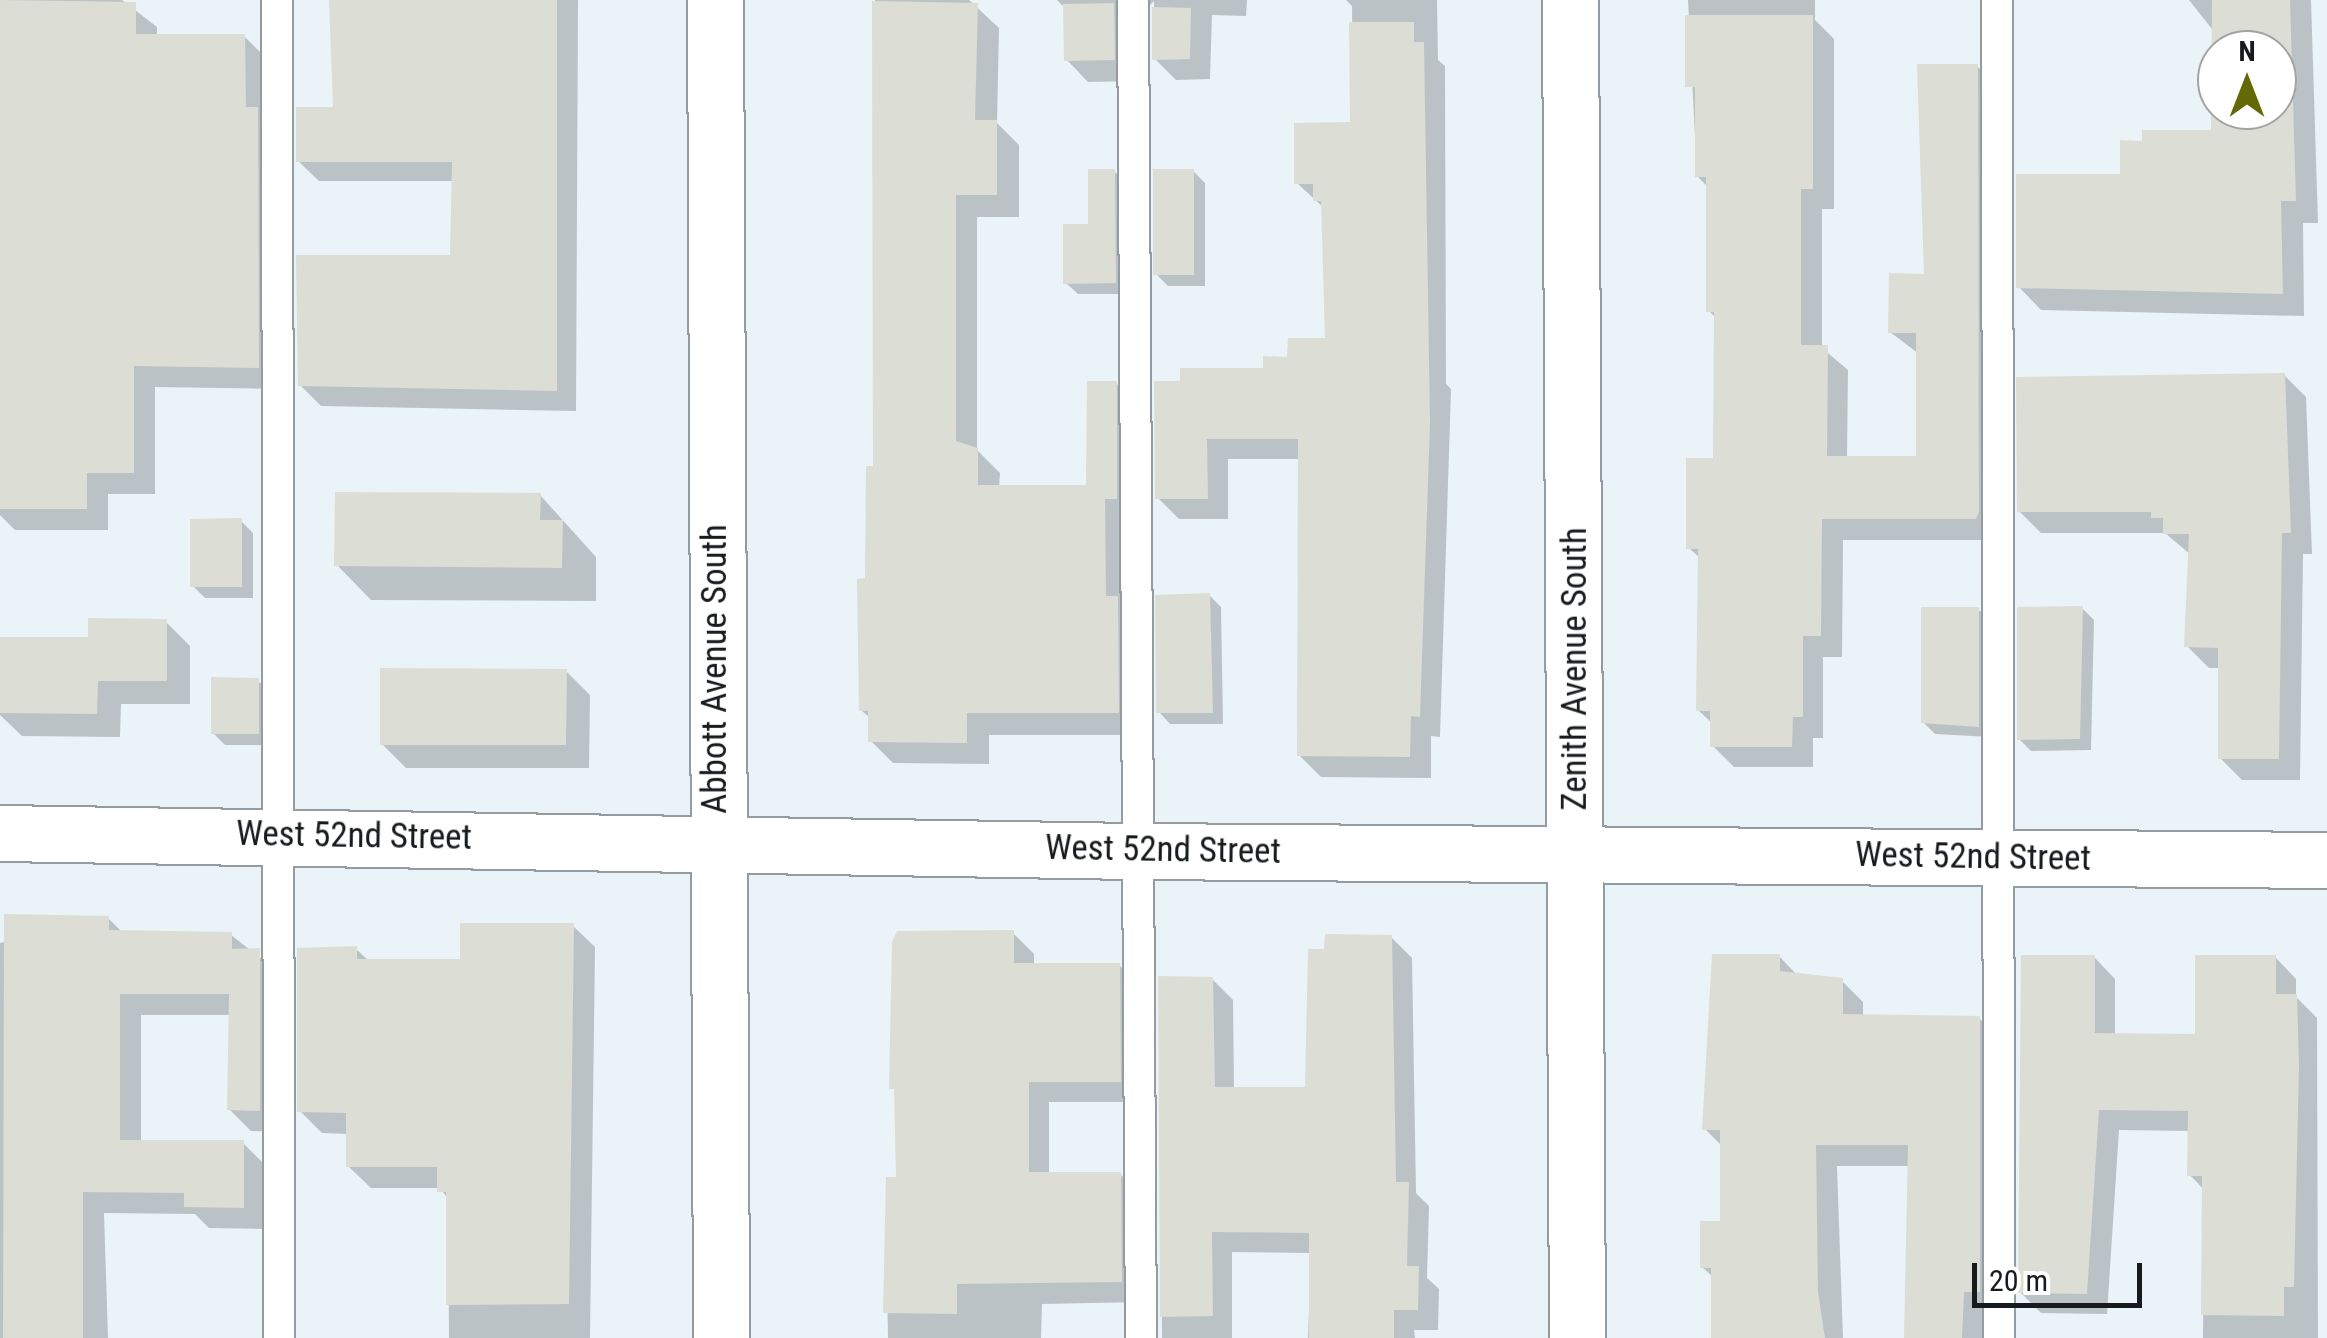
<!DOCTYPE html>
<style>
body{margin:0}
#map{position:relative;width:2327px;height:1338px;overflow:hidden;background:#eaf3f8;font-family:"Roboto Condensed",sans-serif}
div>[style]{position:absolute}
.shadow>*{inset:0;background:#0003}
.building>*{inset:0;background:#dcddd4}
.roads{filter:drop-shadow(2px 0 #949ca1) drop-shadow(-2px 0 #949ca1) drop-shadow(0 2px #949ca1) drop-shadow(0 -2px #949ca1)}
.service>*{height:30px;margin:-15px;padding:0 15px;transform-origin:15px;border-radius:15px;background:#fff}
.minor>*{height:55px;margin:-27.5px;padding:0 27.5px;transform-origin:27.5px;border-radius:27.5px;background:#fff}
span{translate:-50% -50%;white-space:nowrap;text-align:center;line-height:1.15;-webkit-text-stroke:10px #fefffe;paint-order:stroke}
.street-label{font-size:35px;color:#181b1d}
.north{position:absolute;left:2197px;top:30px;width:100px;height:100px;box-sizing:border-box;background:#fefffe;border:2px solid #a2a4a4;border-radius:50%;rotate:0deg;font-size:28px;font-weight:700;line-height:40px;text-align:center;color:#181b1d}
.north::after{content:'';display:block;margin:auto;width:35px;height:45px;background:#646805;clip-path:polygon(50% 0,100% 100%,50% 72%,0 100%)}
.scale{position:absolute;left:1972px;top:1263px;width:170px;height:45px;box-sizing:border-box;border:5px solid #181b1d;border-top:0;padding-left:12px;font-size:30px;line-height:35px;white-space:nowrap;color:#181b1d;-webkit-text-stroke:8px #fefffe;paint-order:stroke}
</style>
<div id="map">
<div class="shadow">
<div style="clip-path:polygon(0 0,122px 0,157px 27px,157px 36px,244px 36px,266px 58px,280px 389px,155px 387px,155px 494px,108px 494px,108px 530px,15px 530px,0 515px)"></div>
<div style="clip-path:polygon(460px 0,578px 0,576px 411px,321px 406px,300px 385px,452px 258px,454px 181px,319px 181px,298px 161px,336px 109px)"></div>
<div style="clip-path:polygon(875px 0,969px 0,999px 28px,997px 123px,1019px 145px,1019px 217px,977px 217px,977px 450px,1000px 473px,999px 488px,1088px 488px,1116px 383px,1138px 406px,1140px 735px,989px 735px,989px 764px,893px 763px,871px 741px,871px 719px,861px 710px,875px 469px)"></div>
<div style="clip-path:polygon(1057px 0,1247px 0,1246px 16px,1212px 15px,1210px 79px,1176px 80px,1155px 59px,1154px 1px,1135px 21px,1135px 81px,1088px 82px,1067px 60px,1066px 9px)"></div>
<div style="clip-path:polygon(1346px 0,1437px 0,1438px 60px,1445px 66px,1446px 384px,1451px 389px,1440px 737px,1431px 736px,1431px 778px,1321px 777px,1299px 755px,1300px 459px,1228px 459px,1228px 519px,1179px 519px,1157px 497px,1183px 383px,1265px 371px,1327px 341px,1324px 208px,1297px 183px,1353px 124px,1352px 6px)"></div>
<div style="clip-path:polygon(1688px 0,1815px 0,1815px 20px,1834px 39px,1834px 209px,1822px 209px,1822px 348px,1848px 370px,1847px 458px,1919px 458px,1919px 354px,1890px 332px,1926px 276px,1977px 66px,1999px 88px,1998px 540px,1843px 540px,1842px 657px,1823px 657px,1823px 738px,1813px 738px,1813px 767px,1734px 767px,1713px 746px,1713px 724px,1698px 710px,1701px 559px,1689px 548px,1715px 460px,1717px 319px,1709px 311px,1709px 188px,1697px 176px)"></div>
<div style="clip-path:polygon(evenodd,2189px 0,2311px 0,2318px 223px,2303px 223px,2304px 316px,2041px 310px,2019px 287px,2122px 177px,2144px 144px,2213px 133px,2212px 29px,2189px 0,2217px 50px,2277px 50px,2277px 110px,2217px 110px,2217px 50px)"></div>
<div style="clip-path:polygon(1114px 171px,1126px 183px,1127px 294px,1078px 294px,1066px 283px)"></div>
<div style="clip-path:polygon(1193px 171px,1205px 183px,1205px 286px,1168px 286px,1156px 274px)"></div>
<div style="clip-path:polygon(2284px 375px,2306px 397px,2312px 554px,2303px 554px,2300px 780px,2242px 780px,2220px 758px,2220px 668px,2209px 668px,2187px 646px,2191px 555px,2165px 533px,2041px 533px,2019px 511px)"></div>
<div style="clip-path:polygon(540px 495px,596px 557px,596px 601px,371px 600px,337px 565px)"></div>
<div style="clip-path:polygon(241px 521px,253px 533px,253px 598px,205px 598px,193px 586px)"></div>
<div style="clip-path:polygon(1209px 595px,1221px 607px,1223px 724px,1170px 724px,1159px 712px)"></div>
<div style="clip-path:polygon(2082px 608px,2094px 620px,2091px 750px,2031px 751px,2019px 739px)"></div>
<div style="clip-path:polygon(1978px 609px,1990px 621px,1990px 737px,1935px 734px,1923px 722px)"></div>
<div style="clip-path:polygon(166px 622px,190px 646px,190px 704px,121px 704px,120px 737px,22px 736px,0 715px,0 640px,90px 640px)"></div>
<div style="clip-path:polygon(566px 671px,590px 695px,589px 768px,406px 768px,382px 744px)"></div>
<div style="clip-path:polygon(258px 681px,270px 692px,270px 745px,225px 745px,213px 733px)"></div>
<div style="clip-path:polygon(108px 918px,123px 933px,231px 935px,280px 973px,281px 1132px,251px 1131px,229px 1109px,231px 1015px,141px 1015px,141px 1143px,243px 1143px,265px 1165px,265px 1229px,209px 1228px,195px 1214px,104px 1213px,108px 1338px,0 1338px,0 943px)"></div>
<div style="clip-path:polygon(572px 925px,595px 947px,590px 1338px,449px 1338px,448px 1199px,440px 1188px,371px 1188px,348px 1166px,348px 1134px,322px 1133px,300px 1111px,356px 949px,369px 961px,462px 961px)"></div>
<div style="clip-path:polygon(1013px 933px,1034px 954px,1034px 965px,1119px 965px,1140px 986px,1141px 1102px,1049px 1102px,1049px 1174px,1120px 1174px,1141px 1195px,1142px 1302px,1042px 1304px,1041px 1338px,888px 1338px,886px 1228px,898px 1180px)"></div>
<div style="clip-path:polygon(1391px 937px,1412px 958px,1416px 1193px,1429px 1206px,1427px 1278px,1439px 1289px,1438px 1330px,1414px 1330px,1415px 1338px,1308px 1338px,1311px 1253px,1232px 1252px,1232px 1338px,1162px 1338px,1160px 978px,1212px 979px,1233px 1000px,1234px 1090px,1308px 1090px)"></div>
<div style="clip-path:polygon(1779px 956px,1798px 976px,1841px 980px,1863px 1002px,1863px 1017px,1979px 1018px,2000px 1040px,1984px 1338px,1907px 1338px,1910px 1166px,1837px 1166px,1843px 1338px,1714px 1338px,1714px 1278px,1702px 1267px,1722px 1224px,1722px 1146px,1705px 1129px)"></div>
<div style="clip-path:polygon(2094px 957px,2115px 979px,2115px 1036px,2198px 1037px,2275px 957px,2296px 979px,2296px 997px,2317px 1018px,2318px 1338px,2203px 1338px,2204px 1190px,2190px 1175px,2191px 1131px,2119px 1130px,2107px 1314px,2041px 1313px,2020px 1292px)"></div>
</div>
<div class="building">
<div style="clip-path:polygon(0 0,136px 2px,136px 34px,245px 34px,246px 107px,258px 107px,259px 368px,134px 366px,134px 473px,87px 473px,87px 509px,0 509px)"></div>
<div style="clip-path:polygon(329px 0,557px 0,557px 391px,298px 386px,296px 255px,450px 255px,452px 162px,296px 162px,296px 107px,333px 107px)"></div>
<div style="clip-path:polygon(evenodd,2212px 0,2290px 0,2296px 201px,2281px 201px,2283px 294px,2016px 288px,2016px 174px,2120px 174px,2120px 140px,2142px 141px,2142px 130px,2211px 130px,2212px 0,2217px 50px,2277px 50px,2277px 110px,2217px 110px,2217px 50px)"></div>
<div style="clip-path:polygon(872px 1px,978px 3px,975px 120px,997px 120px,997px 195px,956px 195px,956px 441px,978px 448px,978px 485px,1086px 485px,1087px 381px,1117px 381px,1117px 499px,1105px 499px,1106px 596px,1118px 596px,1119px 713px,967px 713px,967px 743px,868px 742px,868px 711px,859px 711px,857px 579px,865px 578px,866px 466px,873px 466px)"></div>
<div style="clip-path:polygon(1114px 3px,1115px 60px,1064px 61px,1063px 4px)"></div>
<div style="clip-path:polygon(1152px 7px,1191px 8px,1190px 59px,1152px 60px)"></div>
<div style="clip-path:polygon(1685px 15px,1813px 15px,1813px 189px,1801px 189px,1801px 345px,1828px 345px,1827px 456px,1916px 456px,1916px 333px,1888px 333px,1889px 273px,1924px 274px,1917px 64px,1978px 64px,1979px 512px,1976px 519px,1822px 519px,1821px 636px,1803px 636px,1803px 717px,1793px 717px,1792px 747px,1710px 747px,1710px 711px,1696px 711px,1698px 549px,1686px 549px,1686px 458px,1713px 458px,1714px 312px,1706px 312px,1706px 177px,1695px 177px,1695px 87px,1685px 87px)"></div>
<div style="clip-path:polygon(1349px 22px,1414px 22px,1414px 42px,1424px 42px,1430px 423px,1420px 717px,1411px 716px,1410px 757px,1297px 756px,1298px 439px,1207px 439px,1208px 499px,1155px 499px,1154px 381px,1180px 381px,1180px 368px,1263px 368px,1263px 356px,1287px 357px,1288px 338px,1325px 338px,1321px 201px,1313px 201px,1313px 184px,1294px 184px,1294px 123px,1350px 122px)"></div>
<div style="clip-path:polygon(1088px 169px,1115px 169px,1116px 283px,1063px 284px,1063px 224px,1088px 224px)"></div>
<div style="clip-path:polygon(1153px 169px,1194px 169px,1194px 275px,1153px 275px)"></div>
<div style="clip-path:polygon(2285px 373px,2291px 533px,2282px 533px,2279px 759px,2218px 759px,2218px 648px,2184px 647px,2189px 534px,2163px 534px,2163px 518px,2151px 518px,2151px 512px,2017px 512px,2016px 377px)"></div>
<div style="clip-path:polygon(335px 492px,541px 493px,540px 520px,563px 520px,562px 568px,334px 566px)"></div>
<div style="clip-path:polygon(242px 518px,242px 587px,190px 587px,190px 519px)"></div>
<div style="clip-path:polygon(1210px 593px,1213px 713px,1156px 713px,1155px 595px)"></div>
<div style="clip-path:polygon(2083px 606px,2080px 739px,2017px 740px,2017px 607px)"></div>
<div style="clip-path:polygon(1921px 607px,1979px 607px,1979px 727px,1921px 723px)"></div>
<div style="clip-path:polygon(88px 618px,167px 619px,167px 681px,98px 681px,97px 714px,0 713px,0 637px,88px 637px)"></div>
<div style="clip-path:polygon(380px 668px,567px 669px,566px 745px,380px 745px)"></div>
<div style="clip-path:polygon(211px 677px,259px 678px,259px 734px,211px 734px)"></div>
<div style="clip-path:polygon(4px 914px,109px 916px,109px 930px,232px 932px,232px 949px,260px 948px,260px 1111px,227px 1110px,229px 994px,120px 994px,120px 1140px,244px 1140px,244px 1208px,184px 1207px,184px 1193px,83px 1192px,83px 1338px,3px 1338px)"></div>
<div style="clip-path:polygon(460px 923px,574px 923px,569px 1304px,446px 1305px,446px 1192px,437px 1192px,437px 1167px,346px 1167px,346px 1113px,297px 1112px,297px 948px,357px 946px,357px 959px,460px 959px)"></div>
<div style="clip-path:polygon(1014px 930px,1014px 963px,1120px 963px,1121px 1082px,1029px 1082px,1029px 1172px,1121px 1172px,1122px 1282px,957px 1284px,957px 1314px,883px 1313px,886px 1177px,896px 1177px,894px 1089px,889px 1089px,892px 942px,897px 931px)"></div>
<div style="clip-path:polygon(1325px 934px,1392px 935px,1396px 1182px,1409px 1182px,1407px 1266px,1419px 1266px,1418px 1310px,1394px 1310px,1394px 1338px,1309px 1338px,1309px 1233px,1212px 1232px,1213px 1316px,1160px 1317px,1158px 976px,1213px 977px,1215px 1087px,1305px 1087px,1308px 949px,1324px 949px)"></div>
<div style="clip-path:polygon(1712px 954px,1780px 954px,1780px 971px,1843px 978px,1843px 1014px,1980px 1016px,1980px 1292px,1964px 1292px,1962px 1338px,1904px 1338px,1908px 1145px,1816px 1145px,1818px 1292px,1825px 1338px,1711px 1338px,1711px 1268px,1700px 1268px,1700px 1221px,1720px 1221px,1720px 1130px,1702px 1130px)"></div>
<div style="clip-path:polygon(2021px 955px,2095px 955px,2095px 1033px,2195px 1034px,2195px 955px,2276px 955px,2276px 994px,2297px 994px,2299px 1066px,2294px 1287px,2284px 1287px,2284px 1316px,2201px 1315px,2202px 1176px,2187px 1176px,2188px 1111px,2099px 1110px,2087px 1294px,2018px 1293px)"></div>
</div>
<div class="roads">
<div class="service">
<div style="left:277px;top:0;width:1338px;rotate:89.91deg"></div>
<div style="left:1133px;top:0;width:1338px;rotate:89.66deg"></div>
<div style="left:1997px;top:0;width:1338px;rotate:89.91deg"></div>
</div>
<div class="minor">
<div style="left:715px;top:0;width:1338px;rotate:89.74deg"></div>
<div style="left:1570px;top:0;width:1338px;rotate:89.7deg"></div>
<div style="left:0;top:833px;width:1137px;rotate:0.91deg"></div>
<div style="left:1137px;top:851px;width:1190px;rotate:0.43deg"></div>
</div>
</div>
<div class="street-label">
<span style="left:715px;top:669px;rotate:-90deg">Abbott Avenue South</span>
<span style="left:1575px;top:669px;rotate:-90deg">Zenith Avenue South</span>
<span style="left:354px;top:836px;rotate:1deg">West 52nd Street</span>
<span style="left:1163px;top:850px;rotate:1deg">West 52nd Street</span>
<span style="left:1973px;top:857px;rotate:1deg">West 52nd Street</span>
</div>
<div class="north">N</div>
<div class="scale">20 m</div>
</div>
